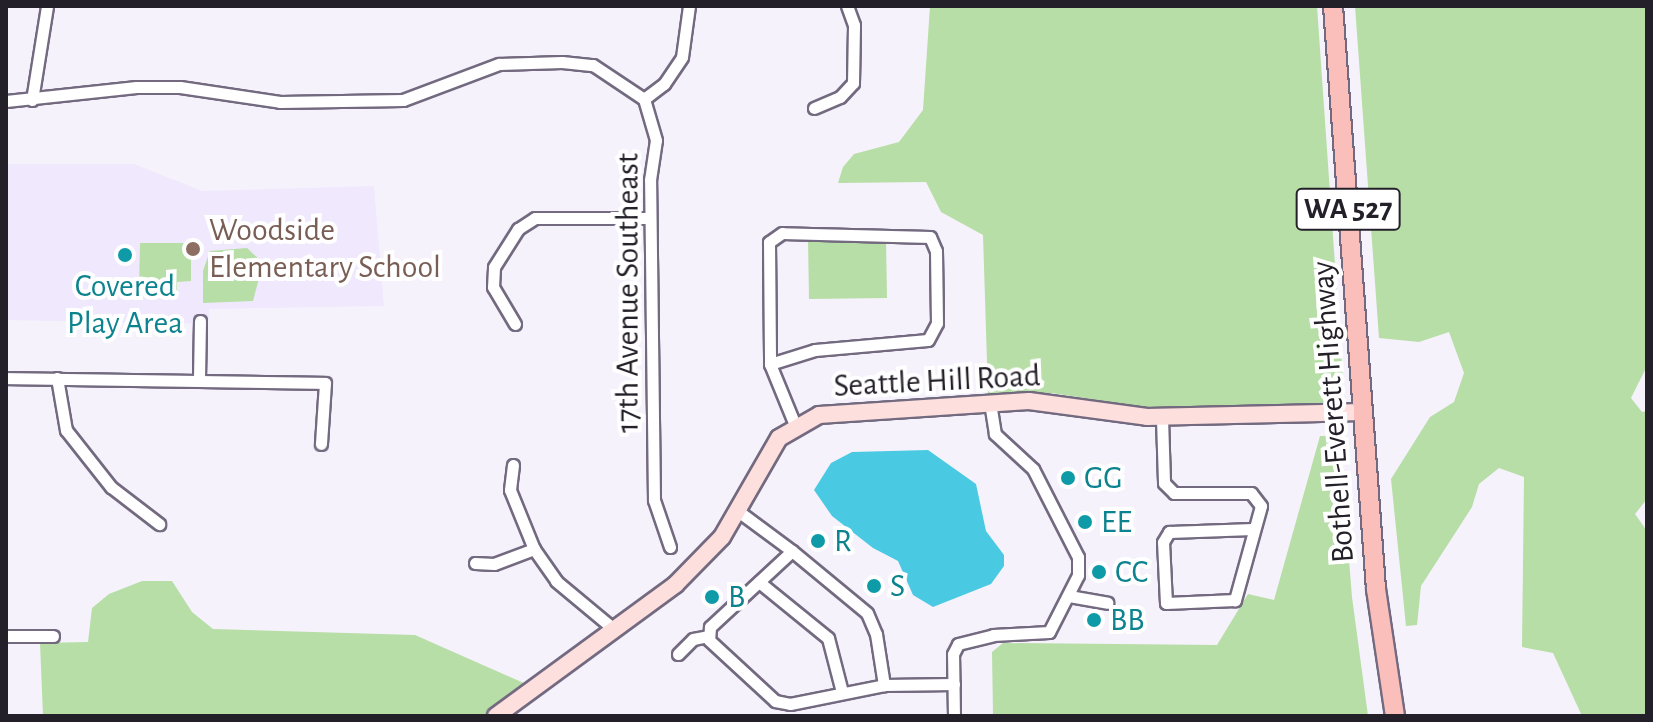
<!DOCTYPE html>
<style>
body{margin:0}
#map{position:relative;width:1653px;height:722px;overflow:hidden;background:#f6f2fc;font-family:"Alegreya Sans",sans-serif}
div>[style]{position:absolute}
.built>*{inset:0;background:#f0e8fc}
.green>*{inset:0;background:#b6dea6}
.water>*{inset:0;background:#4acae2}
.roads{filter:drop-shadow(2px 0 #736a80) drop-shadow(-2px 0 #736a80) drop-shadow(0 2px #736a80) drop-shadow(0 -2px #736a80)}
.street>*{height:11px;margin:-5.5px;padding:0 5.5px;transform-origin:5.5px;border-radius:5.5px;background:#fff}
.secondary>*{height:16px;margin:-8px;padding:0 8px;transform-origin:8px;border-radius:8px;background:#fddfdd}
.primary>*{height:18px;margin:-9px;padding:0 9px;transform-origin:9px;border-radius:9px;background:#fabfbb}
.dots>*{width:22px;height:22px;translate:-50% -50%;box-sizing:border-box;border:4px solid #fff;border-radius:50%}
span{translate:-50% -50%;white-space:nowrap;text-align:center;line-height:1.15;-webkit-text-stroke:8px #fff;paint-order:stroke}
.shield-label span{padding:2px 6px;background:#fff;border:2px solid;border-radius:6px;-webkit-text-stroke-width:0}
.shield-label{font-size:30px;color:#242029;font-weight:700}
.education-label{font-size:32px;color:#785e54}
.left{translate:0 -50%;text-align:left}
.culture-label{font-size:32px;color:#0d838f}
.street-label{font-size:32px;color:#242029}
.frame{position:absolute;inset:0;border:8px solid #242029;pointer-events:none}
</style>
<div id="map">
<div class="built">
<div style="clip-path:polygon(6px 164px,134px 164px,202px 191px,374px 186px,384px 306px,209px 309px,208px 324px,6px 320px)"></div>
</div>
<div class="green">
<div style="clip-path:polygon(930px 6px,1317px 6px,1344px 394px,1319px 404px,1154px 409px,1052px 393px,988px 394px,983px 235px,941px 212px,926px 182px,838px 183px,843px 167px,854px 154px,899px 142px,923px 110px)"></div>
<div style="clip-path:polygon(1355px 6px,1647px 6px,1647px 366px,1631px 398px,1642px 412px,1647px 411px,1647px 499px,1635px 514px,1647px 531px,1647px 716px,1582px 716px,1553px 653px,1522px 647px,1524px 477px,1499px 468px,1479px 484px,1472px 507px,1421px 586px,1417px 625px,1406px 626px,1391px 479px,1430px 417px,1454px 402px,1464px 373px,1449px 332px,1419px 342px,1379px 338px)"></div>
<div style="clip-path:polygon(808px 239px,886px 239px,887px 298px,809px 299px)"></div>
<div style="clip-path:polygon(140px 243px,191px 243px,191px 281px,177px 282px,177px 292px,139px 291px)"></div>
<div style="clip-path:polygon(247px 248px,263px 263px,253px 301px,203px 303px,203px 271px,210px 251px)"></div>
<div style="clip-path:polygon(1320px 436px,1339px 436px,1352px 597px,1368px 716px,993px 716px,992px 652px,1003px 643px,1217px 645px,1248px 594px,1274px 600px)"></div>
<div style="clip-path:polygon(142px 581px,172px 581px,192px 612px,213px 629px,415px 635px,535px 688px,496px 716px,43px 716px,40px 643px,88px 642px,92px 608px,109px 594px)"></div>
</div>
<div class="water">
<div style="clip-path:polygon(928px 450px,976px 484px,986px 531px,1004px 555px,1004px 566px,991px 584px,933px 607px,913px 595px,898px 561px,873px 548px,832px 516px,814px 490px,831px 463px,852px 452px)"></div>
</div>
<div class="roads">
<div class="street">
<div style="left:32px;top:100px;width:95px;rotate:-80.9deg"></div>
<div style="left:6px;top:101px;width:131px;rotate:-6.1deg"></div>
<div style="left:136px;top:87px;width:44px"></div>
<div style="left:180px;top:87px;width:101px;rotate:8.5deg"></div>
<div style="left:280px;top:102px;width:123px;rotate:-0.9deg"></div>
<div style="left:403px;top:100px;width:103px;rotate:-20.6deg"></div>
<div style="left:499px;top:64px;width:63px;rotate:-1.8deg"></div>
<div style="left:562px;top:62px;width:31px;rotate:6deg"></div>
<div style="left:593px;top:65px;width:61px;rotate:33.7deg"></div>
<div style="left:814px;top:108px;width:28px;rotate:-23deg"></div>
<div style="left:840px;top:97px;width:19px;rotate:-47deg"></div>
<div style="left:853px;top:83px;width:58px;rotate:-89deg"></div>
<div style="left:854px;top:25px;width:20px;rotate:-110deg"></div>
<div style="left:515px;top:324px;width:43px;rotate:-120.7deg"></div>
<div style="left:493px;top:287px;width:20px;rotate:-87deg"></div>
<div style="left:494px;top:267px;width:45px;rotate:-57.7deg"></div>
<div style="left:518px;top:229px;width:20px;rotate:-33deg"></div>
<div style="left:535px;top:218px;width:115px"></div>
<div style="left:770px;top:364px;width:47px;rotate:-17.3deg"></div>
<div style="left:815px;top:350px;width:113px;rotate:-5.1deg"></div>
<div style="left:928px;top:340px;width:19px;rotate:-62deg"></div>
<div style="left:937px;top:323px;width:72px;rotate:-90.8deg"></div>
<div style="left:936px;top:251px;width:15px;rotate:-113deg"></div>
<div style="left:930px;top:237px;width:148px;rotate:-178.5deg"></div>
<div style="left:782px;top:233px;width:16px;rotate:145deg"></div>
<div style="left:769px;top:242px;width:122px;rotate:89.5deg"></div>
<div style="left:770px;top:364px;width:66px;rotate:67.7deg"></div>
<div style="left:6px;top:378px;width:319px;rotate:0.9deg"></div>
<div style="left:325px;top:383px;width:61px;rotate:93.8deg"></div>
<div style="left:57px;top:378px;width:53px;rotate:80.2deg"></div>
<div style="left:66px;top:430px;width:73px;rotate:51.7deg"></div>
<div style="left:111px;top:487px;width:61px;rotate:37.6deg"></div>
<div style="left:199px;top:378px;width:57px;rotate:-89deg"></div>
<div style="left:1162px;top:418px;width:65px;rotate:88.2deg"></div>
<div style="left:1164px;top:483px;width:14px;rotate:45deg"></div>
<div style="left:1174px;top:493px;width:77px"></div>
<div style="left:1251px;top:493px;width:16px;rotate:52deg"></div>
<div style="left:1261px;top:506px;width:98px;rotate:105.5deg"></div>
<div style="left:1235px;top:600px;width:69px;rotate:177.5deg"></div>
<div style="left:1166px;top:603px;width:61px;rotate:-92.8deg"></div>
<div style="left:1163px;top:542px;width:12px;rotate:-59deg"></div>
<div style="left:1169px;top:532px;width:84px;rotate:-2deg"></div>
<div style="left:513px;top:465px;width:25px;rotate:97deg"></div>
<div style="left:510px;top:490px;width:64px;rotate:67.9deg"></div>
<div style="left:534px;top:549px;width:39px;rotate:55deg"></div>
<div style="left:556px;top:581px;width:77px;rotate:39.7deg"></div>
<div style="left:738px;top:511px;width:67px;rotate:36.5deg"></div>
<div style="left:792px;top:551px;width:112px;rotate:137.2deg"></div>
<div style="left:710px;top:627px;width:13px;rotate:94deg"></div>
<div style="left:709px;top:640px;width:90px;rotate:42.7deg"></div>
<div style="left:775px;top:701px;width:15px;rotate:11deg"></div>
<div style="left:790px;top:704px;width:96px;rotate:-11.4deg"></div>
<div style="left:884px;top:685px;width:70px;rotate:-0.8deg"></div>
<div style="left:670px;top:547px;width:50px;rotate:-108.8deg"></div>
<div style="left:654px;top:500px;width:320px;rotate:-90.7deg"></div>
<div style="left:650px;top:180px;width:40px;rotate:-81.5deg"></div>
<div style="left:656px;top:140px;width:43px;rotate:-106.3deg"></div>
<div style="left:644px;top:99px;width:25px;rotate:-37deg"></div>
<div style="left:664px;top:84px;width:32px;rotate:-56deg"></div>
<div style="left:682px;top:57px;width:51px;rotate:-82.2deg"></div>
<div style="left:792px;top:551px;width:97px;rotate:39.6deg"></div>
<div style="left:867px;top:613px;width:23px;rotate:67deg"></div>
<div style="left:876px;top:634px;width:52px;rotate:81.1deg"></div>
<div style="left:475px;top:563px;width:19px;rotate:3deg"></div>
<div style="left:494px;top:564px;width:43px;rotate:-20.6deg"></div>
<div style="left:759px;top:582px;width:89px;rotate:39.1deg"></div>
<div style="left:828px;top:638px;width:56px;rotate:75.5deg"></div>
<div style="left:1069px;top:596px;width:39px;rotate:10deg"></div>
<div style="left:6px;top:636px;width:47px"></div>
<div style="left:678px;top:654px;width:21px;rotate:-45deg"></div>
<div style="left:693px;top:639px;width:15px;rotate:-11deg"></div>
<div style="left:954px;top:716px;width:62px;rotate:-90.9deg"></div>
<div style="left:953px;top:654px;width:11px;rotate:-63deg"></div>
<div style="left:958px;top:644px;width:36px;rotate:-14deg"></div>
<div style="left:993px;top:635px;width:56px;rotate:-3.1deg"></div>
<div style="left:1049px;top:632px;width:64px;rotate:-63deg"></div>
<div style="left:1078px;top:575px;width:18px;rotate:-90deg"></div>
<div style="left:1078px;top:557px;width:99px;rotate:-117.1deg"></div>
<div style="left:1033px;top:469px;width:52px;rotate:-137.4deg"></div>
<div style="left:995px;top:434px;width:31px;rotate:-99deg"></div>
</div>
<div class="secondary">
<div style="left:496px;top:716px;width:222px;rotate:-36.2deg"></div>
<div style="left:675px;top:585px;width:67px;rotate:-45.6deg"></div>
<div style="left:722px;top:537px;width:114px;rotate:-60.1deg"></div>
<div style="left:779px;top:438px;width:46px;rotate:-29.9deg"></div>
<div style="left:819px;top:415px;width:210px;rotate:-3.8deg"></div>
<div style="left:1029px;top:401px;width:119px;rotate:7.7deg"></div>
<div style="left:1147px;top:417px;width:215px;rotate:-1.3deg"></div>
</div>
<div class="primary">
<div style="left:1333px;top:6px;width:585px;rotate:85.78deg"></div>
<div style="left:1376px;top:589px;width:128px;rotate:81.5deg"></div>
</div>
</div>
<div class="dots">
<div style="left:193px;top:249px;background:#8d6e63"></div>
<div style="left:125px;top:255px;background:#0f9aa8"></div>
<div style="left:1068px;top:478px;background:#0f9aa8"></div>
<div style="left:1085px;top:522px;background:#0f9aa8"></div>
<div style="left:818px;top:541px;background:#0f9aa8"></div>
<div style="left:1099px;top:572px;background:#0f9aa8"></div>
<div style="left:874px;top:586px;background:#0f9aa8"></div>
<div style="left:712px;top:597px;background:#0f9aa8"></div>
<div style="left:1094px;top:620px;background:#0f9aa8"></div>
</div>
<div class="shield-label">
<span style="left:1348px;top:209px">WA 527</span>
</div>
<div class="education-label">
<span class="left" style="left:209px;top:249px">Woodside<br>Elementary School</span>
</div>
<div class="culture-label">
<span style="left:125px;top:305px">Covered<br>Play Area</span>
<span class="left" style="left:1084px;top:478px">GG</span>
<span class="left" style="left:1101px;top:522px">EE</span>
<span class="left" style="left:834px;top:541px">R</span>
<span class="left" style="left:1115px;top:572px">CC</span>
<span class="left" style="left:890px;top:586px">S</span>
<span class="left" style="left:728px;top:597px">B</span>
<span class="left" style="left:1110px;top:620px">BB</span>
</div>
<div class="street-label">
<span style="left:628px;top:293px;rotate:-90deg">17th Avenue Southeast</span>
<span style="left:937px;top:381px;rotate:-3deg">Seattle Hill Road</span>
<span style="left:1333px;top:412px;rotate:-94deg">Bothell-Everett Highway</span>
</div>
<div class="frame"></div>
</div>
